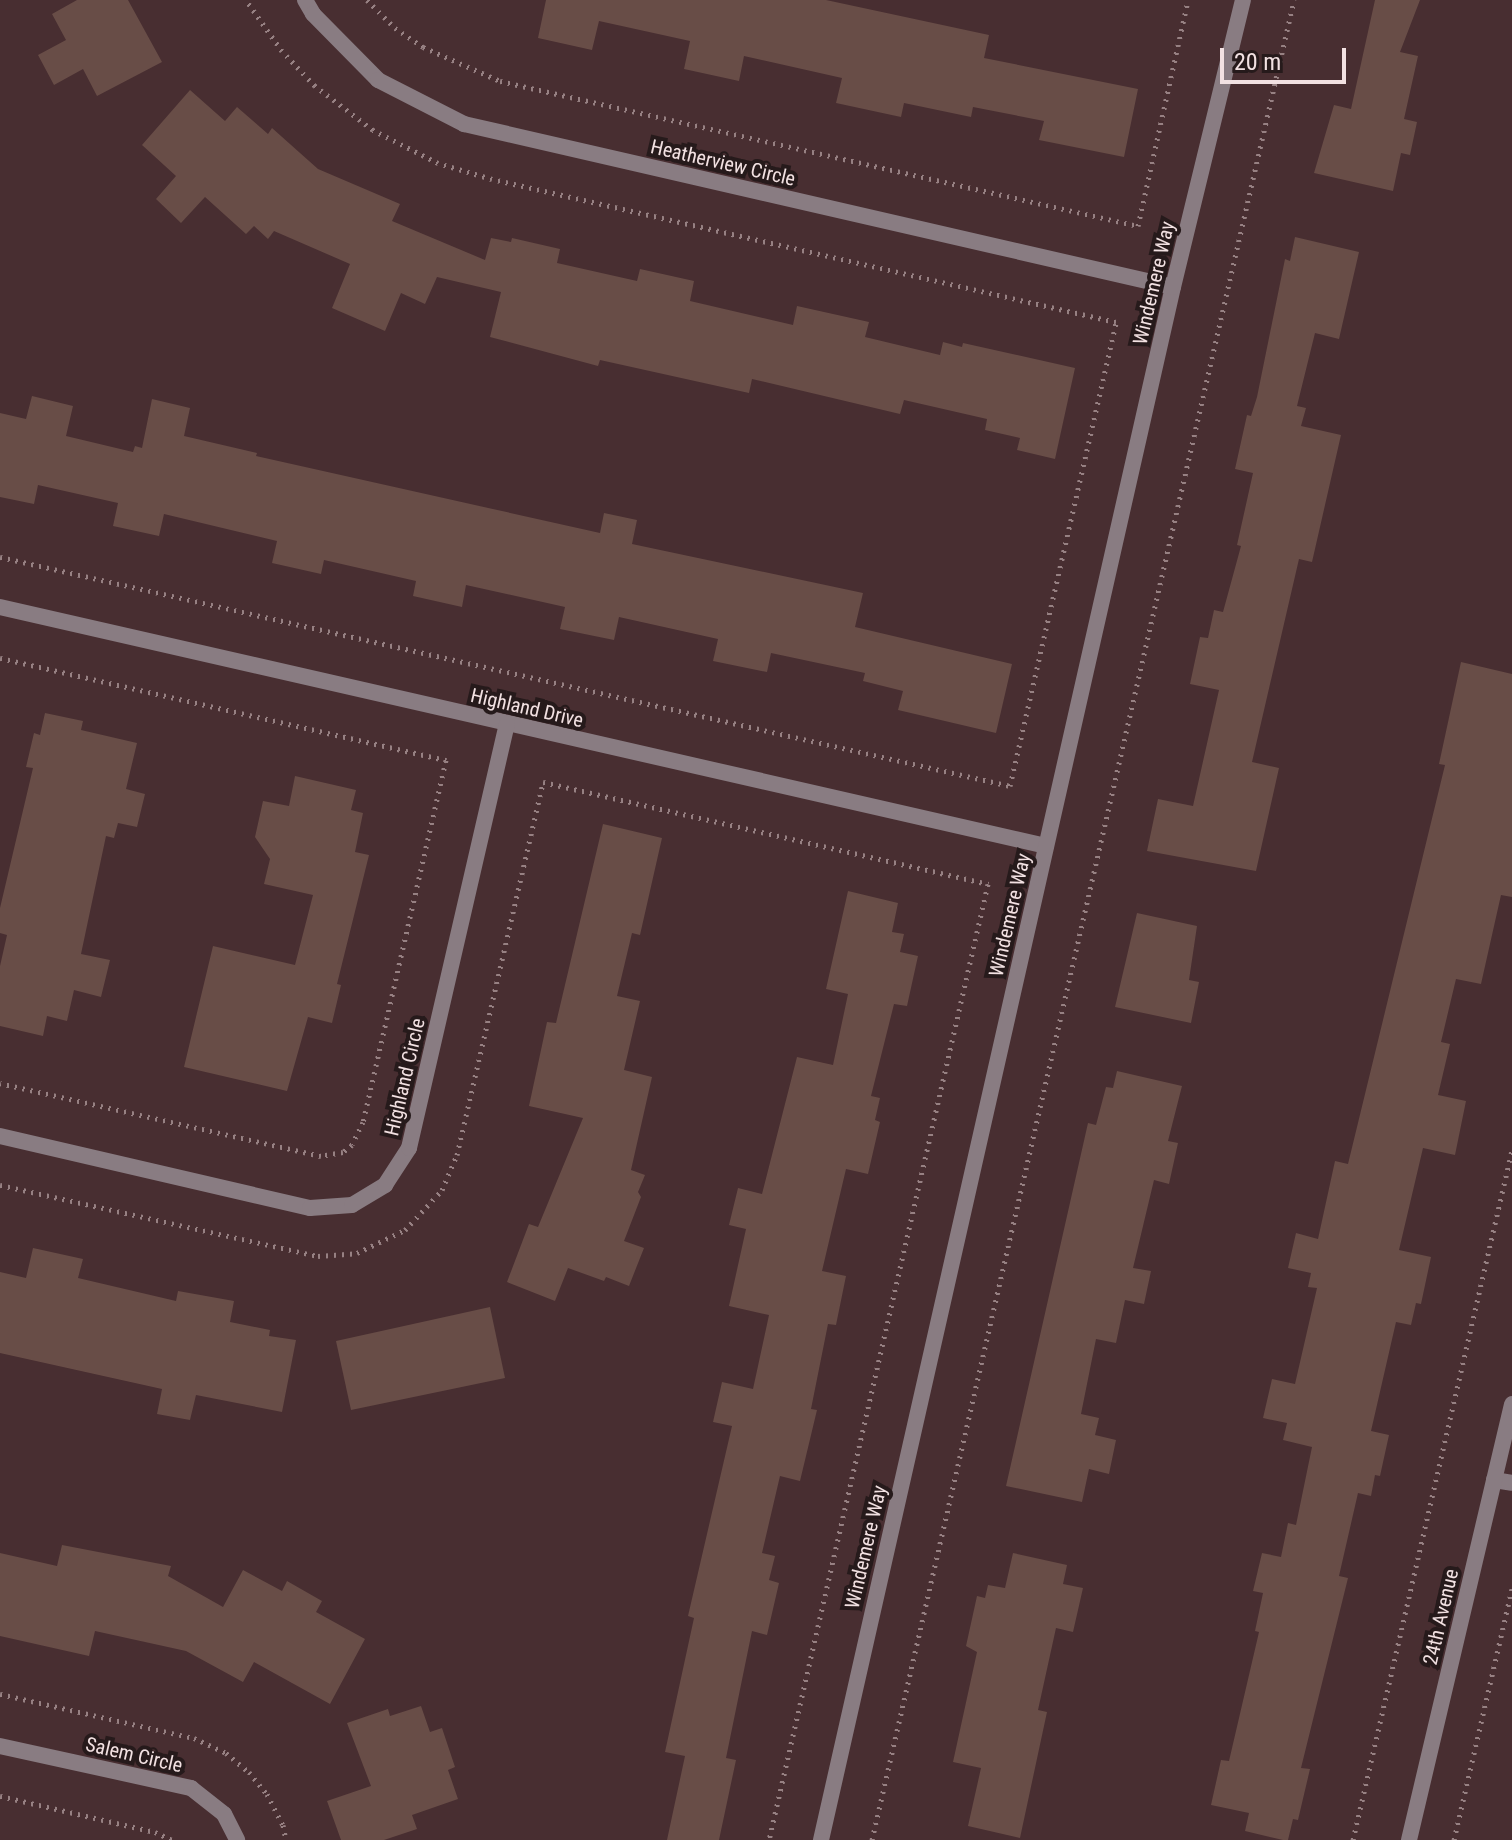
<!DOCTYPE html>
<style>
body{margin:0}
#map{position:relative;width:1512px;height:1840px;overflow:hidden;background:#482e31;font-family:"Roboto Condensed",sans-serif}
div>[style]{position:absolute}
.building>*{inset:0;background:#684d47}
.path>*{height:5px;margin-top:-2.5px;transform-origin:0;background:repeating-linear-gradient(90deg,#978183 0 2px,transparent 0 8px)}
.street>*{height:16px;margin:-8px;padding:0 8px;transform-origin:8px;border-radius:8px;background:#897c82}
span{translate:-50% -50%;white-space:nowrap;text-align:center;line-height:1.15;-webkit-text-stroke:8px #261a1b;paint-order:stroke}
.street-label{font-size:20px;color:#f2e1e2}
.scale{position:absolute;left:1220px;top:48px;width:126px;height:36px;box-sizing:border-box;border:4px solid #f2e1e2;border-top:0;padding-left:10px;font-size:24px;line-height:28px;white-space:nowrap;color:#f2e1e2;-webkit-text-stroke:6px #261a1b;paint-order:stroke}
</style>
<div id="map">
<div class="building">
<div style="clip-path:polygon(77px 0,128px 0,162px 62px,97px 96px,83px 69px,54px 85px,38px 55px,66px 40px,52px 14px)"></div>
<div style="clip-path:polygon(546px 0,826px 0,989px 35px,984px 58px,1138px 89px,1124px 157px,1039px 140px,1044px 121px,973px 107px,971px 117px,904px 103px,901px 117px,836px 103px,842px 78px,744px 56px,739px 81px,684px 69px,690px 41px,599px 21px,592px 50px,538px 38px)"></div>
<div style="clip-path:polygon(1375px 0,1420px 0,1400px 52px,1418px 56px,1404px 119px,1417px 122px,1410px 155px,1401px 153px,1393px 191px,1314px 173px,1334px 105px,1351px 109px)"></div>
<div style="clip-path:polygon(190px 90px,225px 121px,237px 107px,268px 134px,272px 128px,318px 169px,400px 204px,392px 221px,485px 260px,491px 238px,511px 242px,512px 238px,560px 249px,557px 263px,637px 281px,640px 269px,694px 281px,690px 301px,793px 325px,797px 306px,869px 322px,865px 337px,940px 355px,943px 342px,962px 347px,963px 343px,1075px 368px,1055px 459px,1017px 450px,1020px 438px,985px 430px,987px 419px,904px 400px,900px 414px,752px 379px,749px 393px,600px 360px,598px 366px,490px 337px,501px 292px,437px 277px,425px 304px,401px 293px,385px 331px,332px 308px,350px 264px,274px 231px,268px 239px,254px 226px,246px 234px,205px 197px,181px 223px,156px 199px,176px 176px,142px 145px)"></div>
<div style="clip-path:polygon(1295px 237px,1359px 252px,1339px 339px,1315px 333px,1297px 406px,1306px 408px,1301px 426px,1341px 435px,1312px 562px,1299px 559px,1252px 762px,1279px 768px,1256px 871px,1147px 851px,1158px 799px,1193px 806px,1219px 690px,1190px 684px,1200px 637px,1208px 638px,1214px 610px,1223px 612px,1241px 546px,1237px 545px,1253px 473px,1235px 469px,1247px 415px,1251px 416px,1257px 397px,1285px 259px,1290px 261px)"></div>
<div style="clip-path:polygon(32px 396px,73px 406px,66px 436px,133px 452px,135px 446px,142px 448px,152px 399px,190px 408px,184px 436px,257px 453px,256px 456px,600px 533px,604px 513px,637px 520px,632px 544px,863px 593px,855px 627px,1012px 664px,996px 733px,898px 710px,903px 691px,863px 681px,865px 673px,771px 653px,767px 672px,713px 661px,718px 639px,619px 617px,614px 640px,560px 629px,565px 607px,466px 585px,462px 607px,413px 596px,416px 581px,324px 560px,321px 574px,272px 563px,277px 541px,164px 514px,159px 536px,113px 526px,118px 503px,38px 485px,34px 504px,0 497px,0 413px,26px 419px)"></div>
<div style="clip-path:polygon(1461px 662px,1512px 674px,1512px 897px,1501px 895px,1481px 984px,1456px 979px,1441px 1042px,1450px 1044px,1438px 1095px,1466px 1101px,1455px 1155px,1423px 1148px,1399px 1250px,1431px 1257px,1421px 1304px,1416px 1303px,1411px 1325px,1396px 1322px,1371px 1431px,1389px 1435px,1380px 1476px,1375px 1475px,1371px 1496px,1358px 1493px,1339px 1576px,1348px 1578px,1301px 1768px,1310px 1769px,1298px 1820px,1293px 1819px,1288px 1840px,1283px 1840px,1245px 1831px,1249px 1813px,1211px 1805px,1221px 1760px,1229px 1761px,1259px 1632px,1255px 1631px,1263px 1593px,1253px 1591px,1262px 1553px,1281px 1557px,1288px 1523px,1296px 1525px,1312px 1447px,1283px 1440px,1287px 1423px,1263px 1418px,1272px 1379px,1295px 1384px,1317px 1288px,1308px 1287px,1311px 1273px,1288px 1268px,1296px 1233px,1318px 1239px,1335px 1161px,1348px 1164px,1445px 765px,1439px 764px)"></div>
<div style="clip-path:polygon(45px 713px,83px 721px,81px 730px,137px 743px,126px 789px,145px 794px,137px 827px,118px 823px,114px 838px,106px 836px,81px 954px,110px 960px,101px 997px,74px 990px,67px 1021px,47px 1016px,43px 1036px,0 1026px,0 966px,7px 935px,0 933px,0 908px,33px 768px,26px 767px,34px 733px,40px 735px)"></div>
<div style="clip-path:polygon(295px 776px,356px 790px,351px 810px,363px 813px,355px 852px,369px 855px,337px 984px,341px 985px,332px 1023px,308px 1017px,287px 1091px,184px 1067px,213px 946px,295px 965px,313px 895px,264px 884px,270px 859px,255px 837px,263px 801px,289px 806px)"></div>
<div style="clip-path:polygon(603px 824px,662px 838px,640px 935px,632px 933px,617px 996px,640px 1001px,624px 1070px,652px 1077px,631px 1170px,645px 1175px,638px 1192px,641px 1197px,624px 1241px,644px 1248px,629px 1286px,606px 1277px,604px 1281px,568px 1268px,555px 1301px,507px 1282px,529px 1224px,538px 1227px,583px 1118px,529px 1106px,547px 1022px,556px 1023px)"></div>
<div style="clip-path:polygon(848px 891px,898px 903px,892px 932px,904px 934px,900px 952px,918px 956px,907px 1006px,894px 1004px,871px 1096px,880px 1098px,875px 1120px,880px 1122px,868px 1174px,846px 1169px,822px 1271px,846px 1276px,836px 1325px,828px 1324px,811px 1409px,817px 1410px,800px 1481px,780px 1476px,762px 1553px,775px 1556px,769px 1580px,779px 1583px,767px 1635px,752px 1631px,726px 1758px,736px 1760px,719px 1840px,667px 1840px,685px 1756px,665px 1752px,694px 1618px,688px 1616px,732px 1426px,713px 1422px,722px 1382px,753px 1389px,769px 1315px,729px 1306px,746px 1229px,729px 1225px,738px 1188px,762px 1194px,797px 1057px,833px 1065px,848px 994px,826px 989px)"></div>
<div style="clip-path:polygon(1137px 913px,1197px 926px,1189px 980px,1199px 982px,1191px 1023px,1115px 1007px)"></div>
<div style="clip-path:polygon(1117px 1071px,1182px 1086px,1168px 1141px,1178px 1143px,1169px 1184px,1154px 1180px,1133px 1268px,1151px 1271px,1144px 1304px,1125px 1300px,1116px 1343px,1096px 1339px,1081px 1414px,1099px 1418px,1095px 1435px,1116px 1440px,1109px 1474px,1089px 1469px,1082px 1502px,1006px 1486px,1088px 1123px,1096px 1125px,1106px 1087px,1113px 1088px)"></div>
<div style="clip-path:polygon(33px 1248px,83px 1259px,78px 1278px,176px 1301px,178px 1291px,234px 1301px,230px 1322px,270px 1330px,269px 1336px,296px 1340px,282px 1412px,196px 1395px,190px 1420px,157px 1414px,162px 1389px,0 1353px,0 1272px,26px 1278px)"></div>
<div style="clip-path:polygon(490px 1307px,505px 1378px,351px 1410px,336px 1341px)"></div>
<div style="clip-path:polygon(62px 1545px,171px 1566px,168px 1576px,223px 1607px,243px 1570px,282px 1591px,287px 1581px,322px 1601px,316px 1612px,365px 1639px,330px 1704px,254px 1662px,243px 1682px,186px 1651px,95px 1631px,89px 1656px,0 1636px,0 1553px,57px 1566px)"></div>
<div style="clip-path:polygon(1013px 1553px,1067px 1565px,1063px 1584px,1083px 1588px,1073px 1632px,1056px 1628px,1038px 1710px,1047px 1712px,1020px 1838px,968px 1826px,981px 1768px,953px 1762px,977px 1652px,966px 1646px,977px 1596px,985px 1598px,988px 1585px,1005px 1588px)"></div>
<div style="clip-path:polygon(421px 1706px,430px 1732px,442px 1728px,455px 1767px,448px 1770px,458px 1799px,412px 1815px,417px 1829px,384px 1840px,341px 1840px,327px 1801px,371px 1786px,347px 1723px,388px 1709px,390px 1716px)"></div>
</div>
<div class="path">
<div style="left:367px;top:0;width:40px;rotate:45deg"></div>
<div style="left:395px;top:28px;width:34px;rotate:34deg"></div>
<div style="left:423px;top:47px;width:84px;rotate:23.8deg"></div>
<div style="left:500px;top:81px;width:654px;rotate:12.8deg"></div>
<div style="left:1138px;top:226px;width:231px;rotate:-77.5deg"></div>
<div style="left:0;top:557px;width:1036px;rotate:12.77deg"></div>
<div style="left:1010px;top:786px;width:476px;rotate:-77.1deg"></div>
<div style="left:1116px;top:322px;width:640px;rotate:-167.09deg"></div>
<div style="left:492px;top:179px;width:56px;rotate:-163.5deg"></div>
<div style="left:438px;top:163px;width:73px;rotate:-153.1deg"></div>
<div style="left:373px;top:130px;width:73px;rotate:-142.8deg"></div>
<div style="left:315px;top:86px;width:48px;rotate:-133.3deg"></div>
<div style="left:282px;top:51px;width:62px;rotate:-125.2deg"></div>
<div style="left:0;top:658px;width:458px;rotate:12.9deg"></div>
<div style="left:446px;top:760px;width:371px;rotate:102.9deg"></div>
<div style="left:363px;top:1122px;width:25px;rotate:116deg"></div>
<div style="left:352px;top:1145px;width:11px;rotate:142deg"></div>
<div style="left:343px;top:1152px;width:22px;rotate:170deg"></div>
<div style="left:321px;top:1156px;width:329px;rotate:-167.2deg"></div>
<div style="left:0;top:1185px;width:326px;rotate:12.6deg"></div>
<div style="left:318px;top:1256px;width:39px;rotate:-4deg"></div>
<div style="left:357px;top:1253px;width:53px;rotate:-25.6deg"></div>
<div style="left:405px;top:1230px;width:54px;rotate:-47.2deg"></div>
<div style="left:442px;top:1190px;width:38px;rotate:-67deg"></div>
<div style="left:457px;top:1155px;width:383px;rotate:-77deg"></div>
<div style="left:543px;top:782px;width:457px;rotate:12.9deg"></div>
<div style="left:988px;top:884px;width:981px;rotate:102.9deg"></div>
<div style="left:0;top:1694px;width:199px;rotate:12.8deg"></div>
<div style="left:194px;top:1738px;width:35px;rotate:25deg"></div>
<div style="left:226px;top:1753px;width:30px;rotate:40deg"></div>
<div style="left:249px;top:1772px;width:28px;rotate:51deg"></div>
<div style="left:267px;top:1794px;width:35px;rotate:63deg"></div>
<div style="left:283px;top:1825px;width:15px;rotate:79deg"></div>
<div style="left:0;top:1796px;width:159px;rotate:13.1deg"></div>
<div style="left:155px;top:1832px;width:19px;rotate:25deg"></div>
<div style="left:872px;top:1840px;width:1888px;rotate:-77.08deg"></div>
<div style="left:1353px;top:1840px;width:708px;rotate:-77.02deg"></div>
<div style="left:1454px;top:1840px;width:258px;rotate:-77deg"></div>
</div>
<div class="street">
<div style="left:305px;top:0;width:16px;rotate:60deg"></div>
<div style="left:313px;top:14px;width:93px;rotate:45.4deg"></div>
<div style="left:378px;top:80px;width:97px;rotate:27.1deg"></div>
<div style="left:464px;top:124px;width:727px;rotate:12.95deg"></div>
<div style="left:0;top:607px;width:1073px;rotate:12.87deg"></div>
<div style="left:0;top:1136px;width:318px;rotate:13.1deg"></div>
<div style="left:310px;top:1208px;width:42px;rotate:-4.1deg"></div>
<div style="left:352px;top:1205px;width:39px;rotate:-31deg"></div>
<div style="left:385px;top:1185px;width:44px;rotate:-57deg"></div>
<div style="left:409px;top:1148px;width:435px;rotate:-77deg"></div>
<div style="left:1494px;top:1480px;width:18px;rotate:9deg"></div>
<div style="left:0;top:1746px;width:196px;rotate:12.4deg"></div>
<div style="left:191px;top:1788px;width:42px;rotate:38.2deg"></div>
<div style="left:224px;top:1814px;width:29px;rotate:63deg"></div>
<div style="left:821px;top:1840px;width:1592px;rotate:-77.23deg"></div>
<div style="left:1173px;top:287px;width:295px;rotate:-76.3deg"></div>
<div style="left:1409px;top:1840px;width:448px;rotate:-76.7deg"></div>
</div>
<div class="street-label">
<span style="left:723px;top:163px;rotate:13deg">Heatherview Circle</span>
<span style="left:1154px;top:283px;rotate:-77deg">Windemere Way</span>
<span style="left:527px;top:708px;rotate:13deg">Highland Drive</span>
<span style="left:1010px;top:915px;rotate:-77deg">Windemere Way</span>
<span style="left:405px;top:1077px;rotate:-77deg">Highland Circle</span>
<span style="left:866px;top:1547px;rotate:-77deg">Windemere Way</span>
<span style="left:1441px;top:1617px;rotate:-77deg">24th Avenue</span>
<span style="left:134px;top:1755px;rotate:13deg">Salem Circle</span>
</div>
<div class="scale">20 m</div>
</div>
